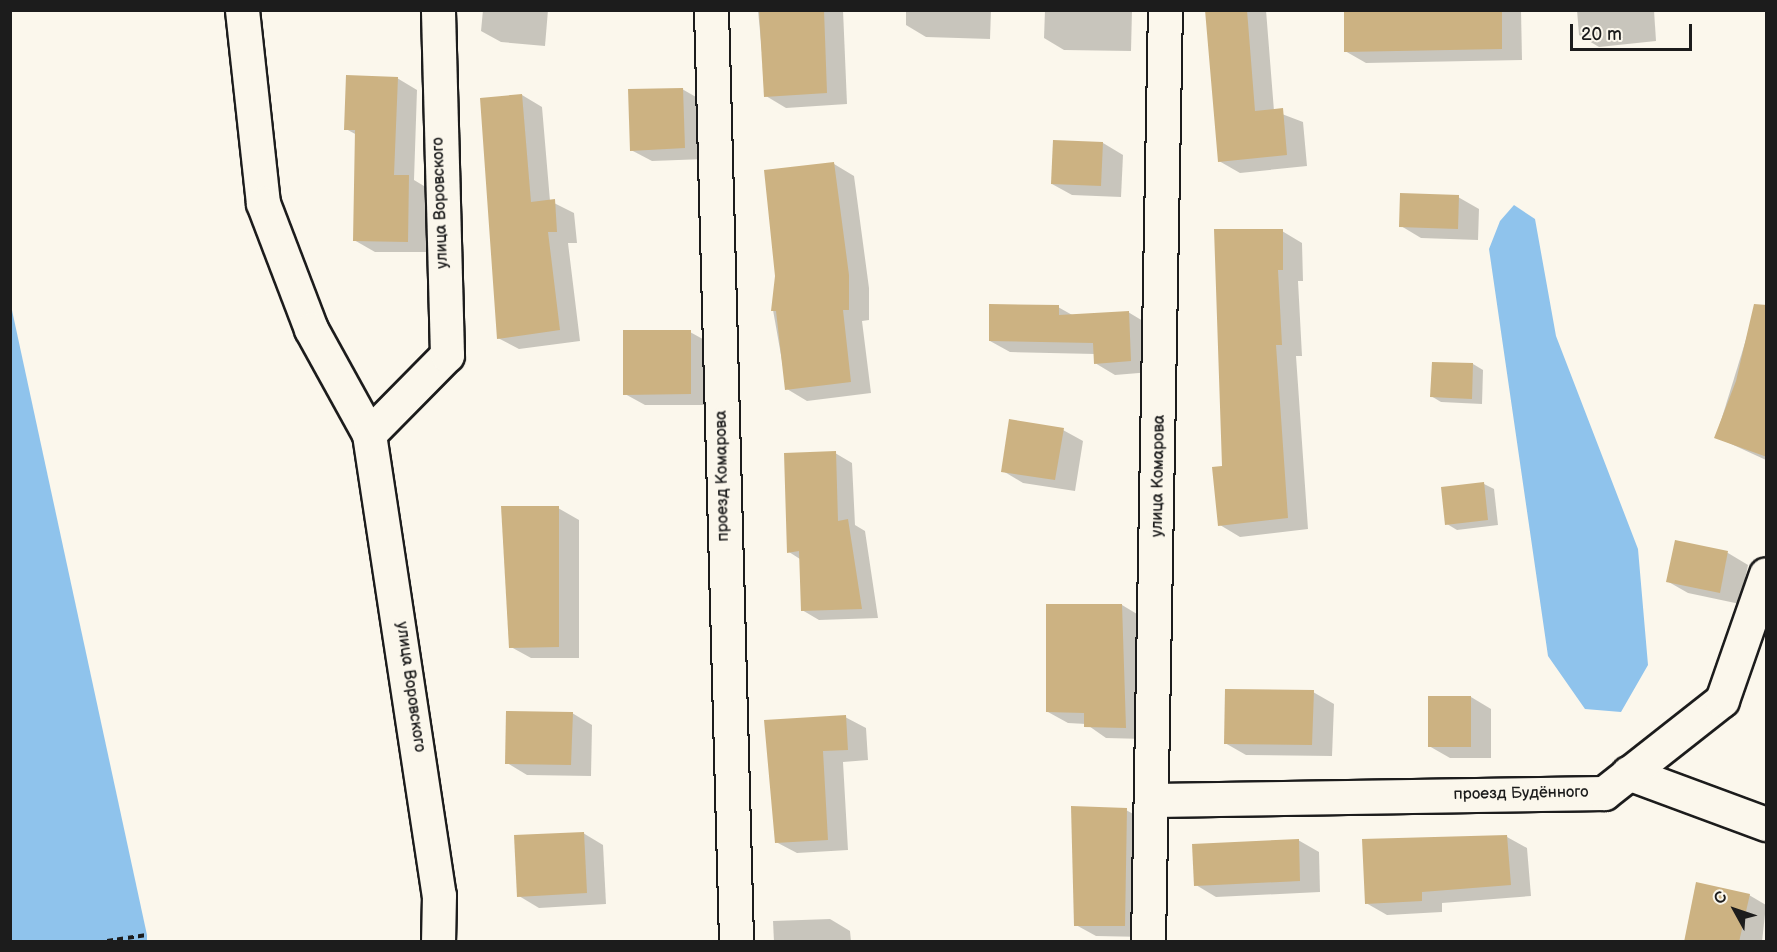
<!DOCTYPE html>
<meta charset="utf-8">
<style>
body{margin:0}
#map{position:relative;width:1777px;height:952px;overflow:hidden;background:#fbf7ec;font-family:"Balsamiq Sans",sans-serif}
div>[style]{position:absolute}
.water>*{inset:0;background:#8fc3ec}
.shadow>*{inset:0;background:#0003}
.building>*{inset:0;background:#ccb282}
.path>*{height:4px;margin-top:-2px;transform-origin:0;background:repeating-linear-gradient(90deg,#1c1c1c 0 6px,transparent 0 10.5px)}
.roads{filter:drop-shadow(2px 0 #1c1c1c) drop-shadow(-2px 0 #1c1c1c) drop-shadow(0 2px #1c1c1c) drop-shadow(0 -2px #1c1c1c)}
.minor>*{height:33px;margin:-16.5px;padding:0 16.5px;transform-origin:16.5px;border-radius:16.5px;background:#fbf7ec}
span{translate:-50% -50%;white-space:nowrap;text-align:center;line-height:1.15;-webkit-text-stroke:6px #fbf7ec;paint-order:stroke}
.street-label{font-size:16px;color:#1c1c1c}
.frame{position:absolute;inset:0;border:12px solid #1c1c1c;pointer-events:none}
.north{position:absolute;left:1705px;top:880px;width:60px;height:60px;-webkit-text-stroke:4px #fbf7ec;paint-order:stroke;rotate:310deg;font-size:16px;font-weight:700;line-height:24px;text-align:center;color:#1c1c1c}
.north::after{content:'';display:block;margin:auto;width:21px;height:27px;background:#1c1c1c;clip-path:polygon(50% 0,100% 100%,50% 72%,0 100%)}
.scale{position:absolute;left:1570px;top:24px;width:122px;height:27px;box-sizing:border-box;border:3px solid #1c1c1c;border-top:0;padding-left:8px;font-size:18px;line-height:21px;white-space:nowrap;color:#1c1c1c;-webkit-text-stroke:4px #fbf7ec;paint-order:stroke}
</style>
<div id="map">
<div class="water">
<div style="clip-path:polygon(1514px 205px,1535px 219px,1556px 336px,1638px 549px,1648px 665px,1621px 712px,1585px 709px,1548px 656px,1489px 249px,1500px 221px)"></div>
<div style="clip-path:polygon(10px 301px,147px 935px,147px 941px,11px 941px)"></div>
</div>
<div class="shadow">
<div style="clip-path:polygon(483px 10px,548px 10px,545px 46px,501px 42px,481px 31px)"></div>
<div style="clip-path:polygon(758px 10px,843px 10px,847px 104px,786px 108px,766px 96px)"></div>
<div style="clip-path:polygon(906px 10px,991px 10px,990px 39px,926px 37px,906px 25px)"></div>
<div style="clip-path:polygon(1045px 10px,1132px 10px,1131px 51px,1064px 50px,1044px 38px)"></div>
<div style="clip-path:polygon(1207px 10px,1266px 10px,1274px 111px,1303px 122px,1307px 166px,1240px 173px,1219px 161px)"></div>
<div style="clip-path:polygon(1346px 10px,1521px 10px,1522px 60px,1366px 63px,1345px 51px)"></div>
<div style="clip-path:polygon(1577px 10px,1654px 10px,1656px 41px,1599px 47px,1579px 35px)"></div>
<div style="clip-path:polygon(397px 78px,417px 90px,414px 180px,429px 189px,428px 252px,375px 252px,354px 240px,357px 135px,346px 129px)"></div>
<div style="clip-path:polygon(682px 89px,703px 101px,705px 159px,652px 161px,631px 150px)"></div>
<div style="clip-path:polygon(522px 95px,542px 107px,550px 201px,574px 213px,577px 243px,568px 243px,580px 341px,519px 349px,498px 338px)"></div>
<div style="clip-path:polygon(1103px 143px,1123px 155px,1121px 197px,1072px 195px,1052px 184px)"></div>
<div style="clip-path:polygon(834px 164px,854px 176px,869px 288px,869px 320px,862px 321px,871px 393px,807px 401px,787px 389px,773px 310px)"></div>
<div style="clip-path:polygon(1458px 197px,1479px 209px,1478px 240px,1421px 238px,1401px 226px)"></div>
<div style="clip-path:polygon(1282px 231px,1302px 243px,1303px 281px,1298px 281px,1302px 356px,1296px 356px,1308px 529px,1240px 537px,1220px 525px,1224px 467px)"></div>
<div style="clip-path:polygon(1058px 307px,1074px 316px,1128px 312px,1148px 324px,1151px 372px,1115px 375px,1095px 363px,1095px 354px,1010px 352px,990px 341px)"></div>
<div style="clip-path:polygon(690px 332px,710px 343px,711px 405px,645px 405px,625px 394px)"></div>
<div style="clip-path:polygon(1748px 333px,1766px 337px,1766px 460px,1716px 437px)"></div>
<div style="clip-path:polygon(1473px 364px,1483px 370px,1482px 404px,1441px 402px,1431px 396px)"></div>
<div style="clip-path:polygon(1063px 430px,1083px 441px,1075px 491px,1023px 483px,1003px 471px)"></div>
<div style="clip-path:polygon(835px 453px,852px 463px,855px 525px,865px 531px,878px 618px,819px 620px,802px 610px,800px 559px,789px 552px)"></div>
<div style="clip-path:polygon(1484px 484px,1494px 489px,1498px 525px,1457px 530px,1447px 524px)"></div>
<div style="clip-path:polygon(502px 507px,558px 508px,579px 520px,579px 658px,531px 658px,511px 647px)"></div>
<div style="clip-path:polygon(1676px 542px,1728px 553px,1748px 565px,1740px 604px,1688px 593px,1667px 581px)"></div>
<div style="clip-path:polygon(1122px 605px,1142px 617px,1145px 739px,1106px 738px,1086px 724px,1068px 723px,1048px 712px)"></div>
<div style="clip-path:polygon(1313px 692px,1334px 704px,1332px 756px,1246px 755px,1225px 743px)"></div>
<div style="clip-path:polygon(1471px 697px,1491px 709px,1491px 758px,1450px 758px,1429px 746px)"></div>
<div style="clip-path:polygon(572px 713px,592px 725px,591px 776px,527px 775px,507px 763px)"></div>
<div style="clip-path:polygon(845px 717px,866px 728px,868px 760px,843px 762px,848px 850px,797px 853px,776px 842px,765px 722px)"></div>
<div style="clip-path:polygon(1126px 810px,1146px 821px,1145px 937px,1096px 936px,1076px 925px)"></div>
<div style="clip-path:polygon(583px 833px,603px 845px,606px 904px,539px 908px,519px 896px)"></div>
<div style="clip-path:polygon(1507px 837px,1527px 848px,1531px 896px,1442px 903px,1442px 912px,1387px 915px,1366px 903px)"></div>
<div style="clip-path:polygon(1298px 840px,1319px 852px,1320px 892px,1216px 897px,1196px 885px)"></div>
<div style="clip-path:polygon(1749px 895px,1766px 905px,1762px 942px,1688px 942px)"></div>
<div style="clip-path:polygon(830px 919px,850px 931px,851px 942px,774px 942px,773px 921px)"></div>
</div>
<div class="building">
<div style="clip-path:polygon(759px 10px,824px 10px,827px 93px,764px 97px)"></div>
<div style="clip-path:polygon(1205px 10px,1247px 10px,1255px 111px,1283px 108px,1287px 155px,1218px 162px)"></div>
<div style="clip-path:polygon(1344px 10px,1502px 10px,1502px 49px,1344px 52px)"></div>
<div style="clip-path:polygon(346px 75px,398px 77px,394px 175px,409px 175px,408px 242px,353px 241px,355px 130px,344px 130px)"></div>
<div style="clip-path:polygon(683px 88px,685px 148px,630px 151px,628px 89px)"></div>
<div style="clip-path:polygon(522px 94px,531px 202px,555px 199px,557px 232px,548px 232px,560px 330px,497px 339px,480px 98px)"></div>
<div style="clip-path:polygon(1053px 140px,1103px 142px,1101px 186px,1051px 184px)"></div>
<div style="clip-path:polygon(834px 162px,849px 275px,849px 310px,843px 310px,851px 382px,785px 390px,776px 311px,771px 311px,775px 276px,764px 170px)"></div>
<div style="clip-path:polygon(1400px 193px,1459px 195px,1458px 229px,1399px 227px)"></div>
<div style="clip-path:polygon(1214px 229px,1283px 229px,1283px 270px,1278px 270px,1282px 345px,1276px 345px,1288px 518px,1218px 526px,1212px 467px,1222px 466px)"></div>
<div style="clip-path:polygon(989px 304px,1059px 305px,1059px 315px,1129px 311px,1131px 361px,1094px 364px,1093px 343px,989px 341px)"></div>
<div style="clip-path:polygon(1754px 304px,1767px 305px,1767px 457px,1714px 438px,1736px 381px)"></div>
<div style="clip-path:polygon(623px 330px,691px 330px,691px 394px,623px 395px)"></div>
<div style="clip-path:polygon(1432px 362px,1473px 363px,1472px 399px,1430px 397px)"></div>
<div style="clip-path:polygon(1009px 419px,1064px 428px,1055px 480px,1001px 472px)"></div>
<div style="clip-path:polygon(836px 451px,838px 521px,848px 519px,862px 609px,801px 611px,799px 551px,787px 553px,784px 453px)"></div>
<div style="clip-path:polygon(1484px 482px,1488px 520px,1445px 525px,1441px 487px)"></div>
<div style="clip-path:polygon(501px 506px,559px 506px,559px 647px,509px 648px)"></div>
<div style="clip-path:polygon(1675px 540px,1728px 551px,1720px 593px,1666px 582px)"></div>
<div style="clip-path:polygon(1046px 604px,1122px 604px,1126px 728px,1084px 727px,1084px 713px,1046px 712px)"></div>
<div style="clip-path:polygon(1225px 689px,1314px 690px,1312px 745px,1224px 744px)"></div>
<div style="clip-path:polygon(1428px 696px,1471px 696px,1471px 747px,1428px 747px)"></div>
<div style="clip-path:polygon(506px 711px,573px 712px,571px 765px,505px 764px)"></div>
<div style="clip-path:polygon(846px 715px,848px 750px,823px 751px,828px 840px,775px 843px,764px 720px)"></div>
<div style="clip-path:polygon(1071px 806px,1127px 808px,1125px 926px,1074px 926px)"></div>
<div style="clip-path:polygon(584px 832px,587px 893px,517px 897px,514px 835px)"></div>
<div style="clip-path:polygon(1507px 835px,1511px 885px,1422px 892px,1422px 901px,1365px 904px,1362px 839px)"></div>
<div style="clip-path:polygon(1299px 839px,1300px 881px,1194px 886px,1192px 844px)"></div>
<div style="clip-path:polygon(1696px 882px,1750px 894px,1739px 942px,1684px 942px)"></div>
</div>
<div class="path">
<div style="left:107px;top:941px;width:40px;rotate:-8.5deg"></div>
</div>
<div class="roads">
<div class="minor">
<div style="left:242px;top:10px;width:194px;rotate:83.8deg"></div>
<div style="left:263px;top:203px;width:135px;rotate:69.1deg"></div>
<div style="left:311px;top:329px;width:120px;rotate:61.1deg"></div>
<div style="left:369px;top:434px;width:466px;rotate:81.4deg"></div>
<div style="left:439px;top:895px;width:47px;rotate:91.2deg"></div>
<div style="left:711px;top:10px;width:932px;rotate:88.46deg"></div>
<div style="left:369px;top:434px;width:111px;rotate:-45.4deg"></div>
<div style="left:447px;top:355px;width:345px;rotate:-91.5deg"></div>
<div style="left:1628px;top:773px;width:147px;rotate:20.3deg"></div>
<div style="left:1155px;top:800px;width:449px;rotate:-0.9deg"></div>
<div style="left:1604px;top:793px;width:150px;rotate:-38.2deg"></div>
<div style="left:1722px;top:700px;width:133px;rotate:-70.8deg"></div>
<div style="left:1148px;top:942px;width:932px;rotate:-88.96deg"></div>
</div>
</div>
<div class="street-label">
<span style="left:441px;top:203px;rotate:-92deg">улица Воровского</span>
<span style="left:723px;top:476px;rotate:-91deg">проезд Комарова</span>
<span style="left:1159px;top:476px;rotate:-89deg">улица Комарова</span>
<span style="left:410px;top:687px;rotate:82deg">улица Воровского</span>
<span style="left:1521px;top:794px;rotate:-1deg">проезд Будённого</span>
</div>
<div class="frame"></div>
<div class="north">С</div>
<div class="scale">20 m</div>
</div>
